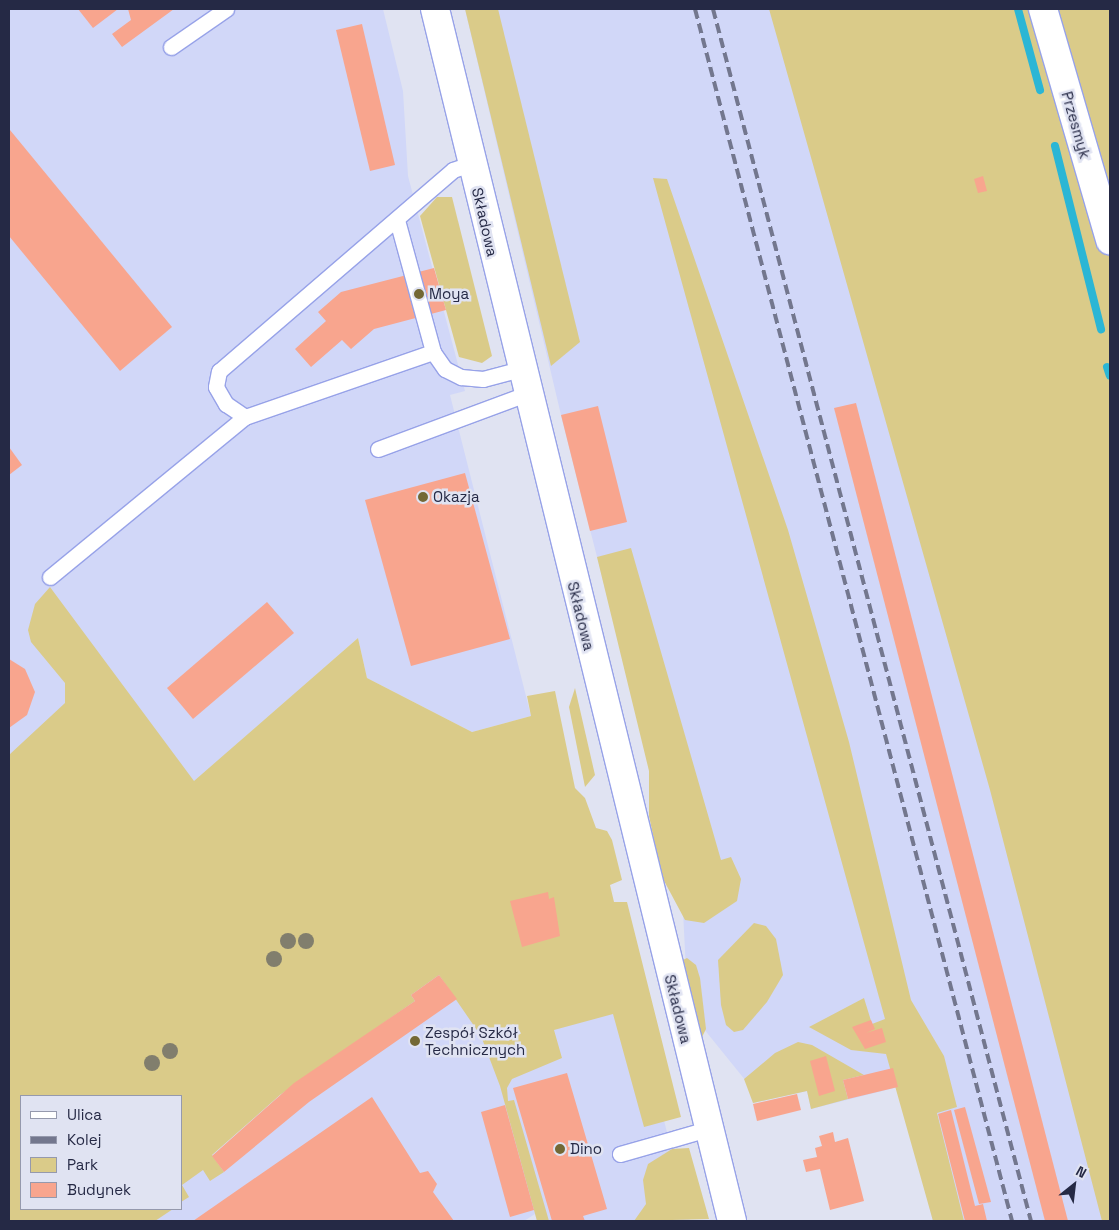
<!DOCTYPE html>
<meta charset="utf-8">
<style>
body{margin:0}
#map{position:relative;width:1119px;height:1230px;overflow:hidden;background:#e0e3f2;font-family:"Space Grotesk",sans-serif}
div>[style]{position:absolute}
.built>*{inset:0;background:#d1d7f8}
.green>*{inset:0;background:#dacb89}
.stream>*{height:8px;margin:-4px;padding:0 4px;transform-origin:4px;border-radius:4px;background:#2bb6d5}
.building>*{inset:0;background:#f8a58e}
.roads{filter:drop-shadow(1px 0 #97a2e8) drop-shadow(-1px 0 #97a2e8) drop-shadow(0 1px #97a2e8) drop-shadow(0 -1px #97a2e8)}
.service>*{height:15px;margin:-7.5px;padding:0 7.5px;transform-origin:7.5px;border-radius:7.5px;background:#fff}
.minor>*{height:28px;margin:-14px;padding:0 14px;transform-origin:14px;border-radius:14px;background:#fff}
.tertiary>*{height:28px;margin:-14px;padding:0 14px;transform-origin:14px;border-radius:14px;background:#fff}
.rail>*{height:4px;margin-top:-2px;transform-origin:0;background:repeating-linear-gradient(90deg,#73778e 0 10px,transparent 0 15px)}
.trees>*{width:16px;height:16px;margin:-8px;border-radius:50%;background:#817e6d}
.dots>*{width:14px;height:14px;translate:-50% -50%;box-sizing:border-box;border:2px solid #e0e3f2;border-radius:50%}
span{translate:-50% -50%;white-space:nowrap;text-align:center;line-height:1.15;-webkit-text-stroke:5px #e0e3f2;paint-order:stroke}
.street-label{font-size:15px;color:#252945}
.poi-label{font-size:15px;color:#252945}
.left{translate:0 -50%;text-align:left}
.frame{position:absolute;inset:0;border:10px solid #252945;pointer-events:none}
.legend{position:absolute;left:20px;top:1095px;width:162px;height:115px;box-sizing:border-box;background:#e0e3f2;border:1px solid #9599ad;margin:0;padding:6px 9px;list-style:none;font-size:15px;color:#252945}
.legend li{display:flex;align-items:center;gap:10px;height:25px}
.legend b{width:25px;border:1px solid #9599ad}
.north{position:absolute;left:1049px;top:1160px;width:50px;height:50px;-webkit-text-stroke:4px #e0e3f2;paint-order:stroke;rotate:29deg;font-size:14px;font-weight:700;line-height:20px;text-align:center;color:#252945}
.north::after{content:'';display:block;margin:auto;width:18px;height:22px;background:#252945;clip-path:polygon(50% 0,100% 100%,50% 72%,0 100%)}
</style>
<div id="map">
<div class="built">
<div style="clip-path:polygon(9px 9px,383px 9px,403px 91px,408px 176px,465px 391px,450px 395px,531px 716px,472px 732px,367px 678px,358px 638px,9px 944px)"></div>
<div style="clip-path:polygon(465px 9px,1051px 9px,1110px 229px,1110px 1221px,933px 1221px,898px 1087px,811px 1109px,807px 1091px,753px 1103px,750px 1086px,695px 1018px,686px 970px,682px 892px,561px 415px)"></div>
<div style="clip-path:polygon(460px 936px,631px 993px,690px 1221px,537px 1221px,535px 1214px,524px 1221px,137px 1221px,151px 1209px,181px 1209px,181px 1183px)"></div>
</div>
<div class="green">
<div style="clip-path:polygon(465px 9px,498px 9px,580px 342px,551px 366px)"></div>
<div style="clip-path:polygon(769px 9px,1110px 9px,1110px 1221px,1102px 1221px,990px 790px)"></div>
<div style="clip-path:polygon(653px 178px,667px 179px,788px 530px,849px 742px,911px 1000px,944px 1056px,957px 1107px,937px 1113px,964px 1221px,933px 1221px,886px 1054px,851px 1050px,809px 1027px,864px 998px,872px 1024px,885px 1019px)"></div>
<div style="clip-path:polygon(437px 197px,452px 197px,492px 356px,482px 363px,459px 357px,420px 216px)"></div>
<div style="clip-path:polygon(631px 548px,721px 860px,731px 857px,741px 879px,737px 901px,704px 923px,685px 920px,662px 877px,649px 816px,649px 771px,597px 557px)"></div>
<div style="clip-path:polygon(50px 587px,194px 781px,358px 638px,367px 678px,472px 732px,531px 716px,527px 696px,555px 691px,575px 788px,585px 798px,596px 828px,607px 831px,612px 840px,622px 880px,610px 885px,614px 902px,627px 902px,681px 1117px,644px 1127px,613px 1014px,554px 1030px,562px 1058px,512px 1079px,507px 1088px,508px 1101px,514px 1100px,549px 1221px,537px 1221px,500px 1086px,481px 1036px,439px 975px,411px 995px,415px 1001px,280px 1095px,212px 1155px,224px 1172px,210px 1181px,203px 1170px,182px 1185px,189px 1197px,181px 1202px,181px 1096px,21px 1096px,21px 1209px,173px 1209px,155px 1221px,9px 1221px,9px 755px,65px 703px,65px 683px,31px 642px,28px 630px,35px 604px)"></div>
<div style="clip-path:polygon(575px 688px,595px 775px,585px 787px,569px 707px)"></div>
<div style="clip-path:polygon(754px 923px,766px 926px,776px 939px,783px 975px,767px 1002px,743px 1030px,734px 1032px,726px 1025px,721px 1005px,718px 960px)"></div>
<div style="clip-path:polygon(687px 958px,696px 965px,700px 978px,706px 1029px,702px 1037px,681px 961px)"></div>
<div style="clip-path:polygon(798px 1042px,812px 1045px,864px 1075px,843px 1080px,848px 1099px,811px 1109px,807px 1091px,753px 1103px,744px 1079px,775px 1053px)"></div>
<div style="clip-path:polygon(689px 1148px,709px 1219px,634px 1221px,646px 1204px,643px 1180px,648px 1164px,672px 1149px)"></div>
</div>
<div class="stream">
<div style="left:1018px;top:9px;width:84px;rotate:74.8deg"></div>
<div style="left:1055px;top:146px;width:189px;rotate:75.9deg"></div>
<div style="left:1107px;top:367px;width:9px;rotate:72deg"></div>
</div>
<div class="building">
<div style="clip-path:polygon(78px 9px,118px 9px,93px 28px)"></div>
<div style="clip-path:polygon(128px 9px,174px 9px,122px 47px,112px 34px,131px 20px)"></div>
<div style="clip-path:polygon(362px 24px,395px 165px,370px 171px,336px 30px)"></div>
<div style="clip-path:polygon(10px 130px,172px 327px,120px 371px,9px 236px)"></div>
<div style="clip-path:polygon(983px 176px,987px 191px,978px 193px,974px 179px)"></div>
<div style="clip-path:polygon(434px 268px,446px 310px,374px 329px,351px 349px,342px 340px,311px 367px,295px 349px,326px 321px,318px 312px,341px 292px)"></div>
<div style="clip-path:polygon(856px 403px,1068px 1221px,1045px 1221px,834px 408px)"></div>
<div style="clip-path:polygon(598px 406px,627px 522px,590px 531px,561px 415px)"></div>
<div style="clip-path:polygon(9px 447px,22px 465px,9px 475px)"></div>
<div style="clip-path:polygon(465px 473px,510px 639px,411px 666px,365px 500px)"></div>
<div style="clip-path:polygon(267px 602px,294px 633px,193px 719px,167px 688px)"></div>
<div style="clip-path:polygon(9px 659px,25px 669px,35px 692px,27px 715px,9px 728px)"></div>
<div style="clip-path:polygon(548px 892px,549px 899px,554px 897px,560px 936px,522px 947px,510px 901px)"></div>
<div style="clip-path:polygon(439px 975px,457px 999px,309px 1102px,224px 1172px,212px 1156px,294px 1083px,415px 1001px,411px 995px)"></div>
<div style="clip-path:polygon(871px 1020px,875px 1029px,866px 1033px,882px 1028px,886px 1042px,865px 1049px,852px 1027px)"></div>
<div style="clip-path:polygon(826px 1056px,835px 1091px,819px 1096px,810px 1061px)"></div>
<div style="clip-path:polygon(893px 1068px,898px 1087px,848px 1099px,843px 1080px)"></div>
<div style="clip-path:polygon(567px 1073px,607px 1209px,583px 1216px,585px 1221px,552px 1221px,513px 1088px)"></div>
<div style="clip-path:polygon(797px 1094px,801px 1110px,757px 1121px,753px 1104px)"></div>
<div style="clip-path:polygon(372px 1097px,420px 1173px,428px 1171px,437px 1184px,433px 1192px,454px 1221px,193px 1221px)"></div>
<div style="clip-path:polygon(505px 1105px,534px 1210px,510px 1217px,481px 1112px)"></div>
<div style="clip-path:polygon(965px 1107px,991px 1202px,979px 1204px,954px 1110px)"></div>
<div style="clip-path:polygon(951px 1110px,975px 1206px,983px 1204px,987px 1221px,965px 1221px,938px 1114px)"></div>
<div style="clip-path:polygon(833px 1132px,835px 1142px,848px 1138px,864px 1201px,830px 1210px,820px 1169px,806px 1172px,803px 1160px,817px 1157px,815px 1148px,822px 1146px,819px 1136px)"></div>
</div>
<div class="roads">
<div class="service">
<div style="left:171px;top:47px;width:67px;rotate:-34.6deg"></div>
<div style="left:471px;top:164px;width:19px;rotate:162deg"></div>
<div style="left:453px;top:170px;width:308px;rotate:139.3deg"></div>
<div style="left:219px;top:371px;width:16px;rotate:101deg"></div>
<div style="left:216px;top:387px;width:20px;rotate:60deg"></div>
<div style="left:226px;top:404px;width:23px;rotate:34deg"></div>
<div style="left:245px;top:417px;width:199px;rotate:-19.1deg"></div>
<div style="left:433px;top:352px;width:21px;rotate:55deg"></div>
<div style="left:445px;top:369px;width:18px;rotate:27deg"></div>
<div style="left:461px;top:377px;width:22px;rotate:5deg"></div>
<div style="left:483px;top:379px;width:38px;rotate:-15deg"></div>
<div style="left:397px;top:220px;width:137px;rotate:74.7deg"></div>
<div style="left:378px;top:449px;width:158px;rotate:-20.4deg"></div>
<div style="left:50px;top:577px;width:252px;rotate:-39.4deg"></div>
<div style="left:620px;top:1154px;width:91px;rotate:-15.9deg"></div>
</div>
<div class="minor">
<div style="left:1043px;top:9px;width:241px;rotate:73.8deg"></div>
</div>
<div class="tertiary">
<div style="left:435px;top:9px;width:1248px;rotate:76.23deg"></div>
</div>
</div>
<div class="rail">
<div style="left:695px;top:9px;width:1253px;rotate:75.34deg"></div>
<div style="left:713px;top:9px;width:1253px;rotate:75.3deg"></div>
</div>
<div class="trees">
<div style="left:288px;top:941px"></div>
<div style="left:306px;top:941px"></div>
<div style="left:274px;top:959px"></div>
<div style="left:170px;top:1051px"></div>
<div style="left:152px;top:1063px"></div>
</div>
<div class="dots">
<div style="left:419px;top:294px;background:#736835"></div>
<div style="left:423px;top:497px;background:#736835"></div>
<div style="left:415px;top:1041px;background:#736835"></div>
<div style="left:560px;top:1149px;background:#736835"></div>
</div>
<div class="street-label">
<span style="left:1076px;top:125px;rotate:74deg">Przesmyk</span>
<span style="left:485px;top:222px;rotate:77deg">Składowa</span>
<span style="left:581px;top:616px;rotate:76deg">Składowa</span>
<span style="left:678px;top:1009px;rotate:76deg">Składowa</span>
</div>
<div class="poi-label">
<span class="left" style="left:429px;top:294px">Moya</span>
<span class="left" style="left:433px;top:497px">Okazja</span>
<span class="left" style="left:425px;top:1041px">Zespół Szkół<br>Technicznych</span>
<span class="left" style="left:570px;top:1149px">Dino</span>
</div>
<div class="frame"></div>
<ul class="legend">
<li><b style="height:6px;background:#fff"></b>Ulica</li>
<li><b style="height:6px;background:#73778e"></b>Kolej</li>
<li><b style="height:14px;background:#dacb89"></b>Park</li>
<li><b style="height:14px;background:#f8a58e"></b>Budynek</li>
</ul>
<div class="north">N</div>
</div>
